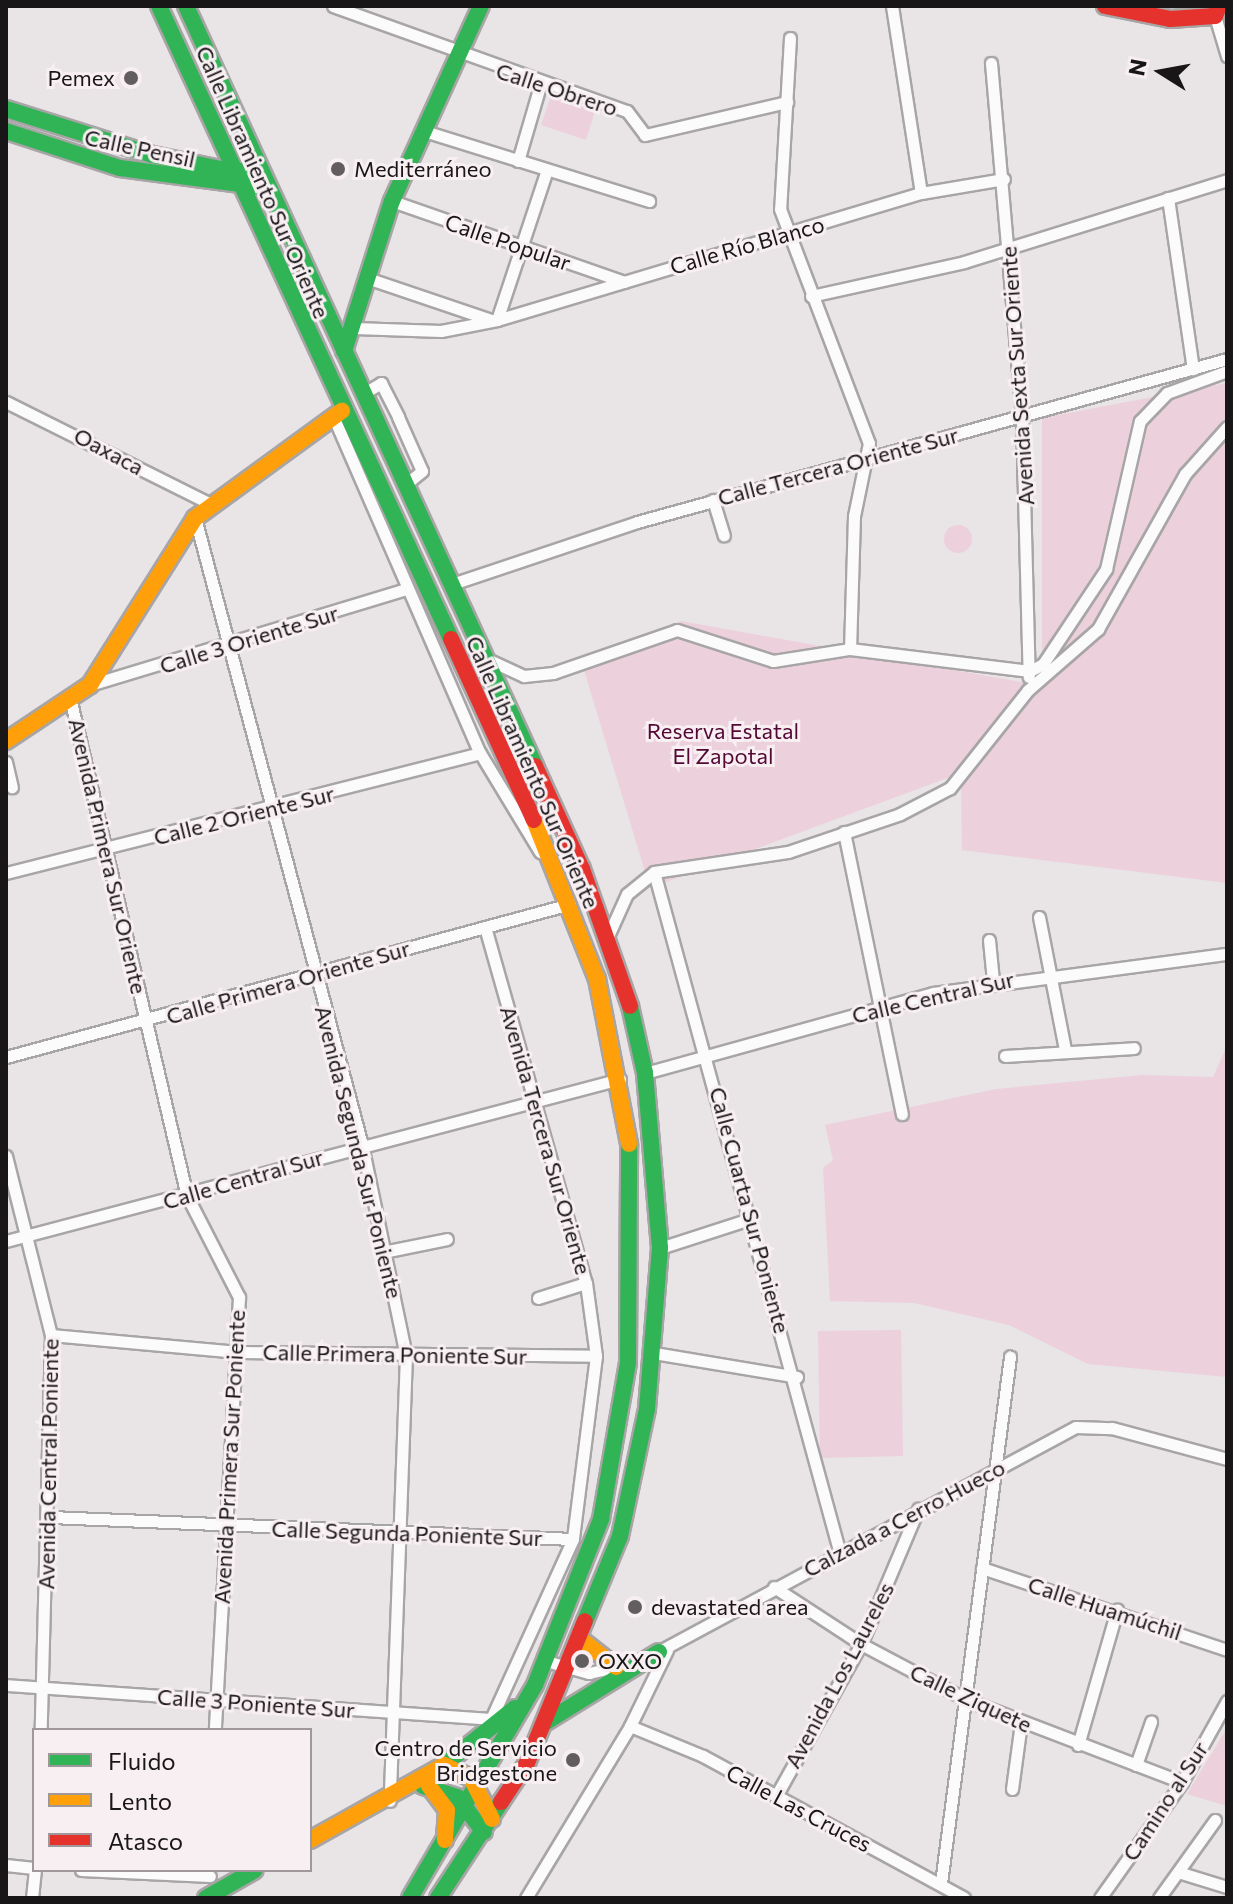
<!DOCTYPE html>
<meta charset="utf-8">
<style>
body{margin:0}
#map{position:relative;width:1233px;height:1904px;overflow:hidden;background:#e9e4e6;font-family:Commissioner,sans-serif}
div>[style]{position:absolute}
.green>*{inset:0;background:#ecd0dc}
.round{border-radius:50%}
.roads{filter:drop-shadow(2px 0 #a8a5a6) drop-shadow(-2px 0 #a8a5a6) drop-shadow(0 2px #a8a5a6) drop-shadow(0 -2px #a8a5a6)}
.street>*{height:11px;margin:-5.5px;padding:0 5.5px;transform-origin:5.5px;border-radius:5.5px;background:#fcfbfb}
.fast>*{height:16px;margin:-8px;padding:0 8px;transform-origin:8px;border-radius:8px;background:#30b455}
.slow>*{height:16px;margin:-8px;padding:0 8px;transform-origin:8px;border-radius:8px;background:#ff9f0a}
.jam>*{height:16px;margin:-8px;padding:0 8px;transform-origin:8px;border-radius:8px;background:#e5322d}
.dots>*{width:22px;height:22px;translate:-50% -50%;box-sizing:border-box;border:4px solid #f8eff3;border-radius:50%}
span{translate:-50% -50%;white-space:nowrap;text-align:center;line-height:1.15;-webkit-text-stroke:6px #f8eff3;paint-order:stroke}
.poi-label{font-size:22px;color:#191617}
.right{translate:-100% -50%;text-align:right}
.left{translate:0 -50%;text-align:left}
.street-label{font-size:22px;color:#191617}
.park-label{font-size:22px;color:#530834}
.frame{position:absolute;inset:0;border:8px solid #191617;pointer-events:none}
.legend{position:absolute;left:32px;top:1728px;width:280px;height:144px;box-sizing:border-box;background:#f8eff3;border:2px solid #9f989b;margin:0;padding:10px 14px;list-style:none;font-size:24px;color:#191617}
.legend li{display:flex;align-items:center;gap:16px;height:40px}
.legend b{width:40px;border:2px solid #9f989b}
.north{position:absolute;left:1121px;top:32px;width:80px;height:80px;-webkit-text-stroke:6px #f8eff3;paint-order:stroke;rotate:281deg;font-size:22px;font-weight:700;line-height:32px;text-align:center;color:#191617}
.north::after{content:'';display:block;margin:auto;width:28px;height:36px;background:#191617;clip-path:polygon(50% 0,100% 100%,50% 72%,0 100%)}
</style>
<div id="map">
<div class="green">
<div style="clip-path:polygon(551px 96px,595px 111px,586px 140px,541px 125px)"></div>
<div style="clip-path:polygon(1227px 383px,1227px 883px,962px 850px,961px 773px,650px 888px,580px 657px,681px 621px,1026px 683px,1042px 668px,1042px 418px)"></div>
<div class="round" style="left:944px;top:525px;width:28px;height:28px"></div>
<div style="clip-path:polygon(1227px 1046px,1227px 1377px,1088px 1364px,1009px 1325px,914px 1303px,830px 1301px,823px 1168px,833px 1160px,825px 1125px,996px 1089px,1142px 1075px,1213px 1077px)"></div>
<div style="clip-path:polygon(901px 1330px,903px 1456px,820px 1458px,818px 1331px)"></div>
<div style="clip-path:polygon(1227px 1728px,1227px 1806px,1187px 1794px)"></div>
</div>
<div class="roads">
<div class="street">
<div style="left:333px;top:6px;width:312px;rotate:19.7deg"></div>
<div style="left:627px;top:111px;width:30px;rotate:53deg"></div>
<div style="left:645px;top:135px;width:146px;rotate:-13.1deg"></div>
<div style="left:892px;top:6px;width:189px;rotate:81.2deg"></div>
<div style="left:1215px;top:16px;width:42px;rotate:73.3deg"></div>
<div style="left:790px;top:38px;width:171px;rotate:93.3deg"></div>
<div style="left:780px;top:209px;width:250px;rotate:69.2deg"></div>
<div style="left:869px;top:443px;width:75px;rotate:101.6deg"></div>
<div style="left:854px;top:516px;width:133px;rotate:91.7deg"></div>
<div style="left:991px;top:63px;width:356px;rotate:85deg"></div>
<div style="left:1022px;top:418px;width:259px;rotate:88.5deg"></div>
<div style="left:421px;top:130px;width:239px;rotate:17.3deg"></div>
<div style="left:518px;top:161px;width:78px;rotate:-73.7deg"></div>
<div style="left:1168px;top:198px;width:173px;rotate:81.7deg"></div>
<div style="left:392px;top:201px;width:246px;rotate:19.2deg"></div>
<div style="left:367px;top:278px;width:131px;rotate:18.7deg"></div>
<div style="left:811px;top:296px;width:157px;rotate:-12.5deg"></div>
<div style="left:964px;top:262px;width:275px;rotate:-17.3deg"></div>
<div style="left:497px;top:320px;width:158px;rotate:-71.6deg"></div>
<div style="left:354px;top:328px;width:87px;rotate:2deg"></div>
<div style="left:441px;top:331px;width:57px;rotate:-11.1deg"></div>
<div style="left:497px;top:320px;width:443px;rotate:-16.7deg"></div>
<div style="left:921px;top:193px;width:84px;rotate:-9.6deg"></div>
<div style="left:364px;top:393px;width:20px;rotate:-30deg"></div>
<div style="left:381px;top:383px;width:38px;rotate:63deg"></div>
<div style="left:398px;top:417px;width:59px;rotate:66deg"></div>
<div style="left:422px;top:471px;width:19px;rotate:141deg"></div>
<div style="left:6px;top:402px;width:229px;rotate:26.5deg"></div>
<div style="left:334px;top:418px;width:365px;rotate:66.5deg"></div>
<div style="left:480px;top:753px;width:116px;rotate:58.8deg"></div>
<div style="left:713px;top:500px;width:37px;rotate:73deg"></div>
<div style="left:195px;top:518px;width:649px;rotate:75.09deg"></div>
<div style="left:362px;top:1145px;width:215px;rotate:78.2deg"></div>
<div style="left:406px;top:1355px;width:446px;rotate:92.1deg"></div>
<div style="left:452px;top:584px;width:195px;rotate:-18.5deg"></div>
<div style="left:637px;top:522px;width:612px;rotate:-15.44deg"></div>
<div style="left:487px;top:659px;width:41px;rotate:24.7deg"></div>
<div style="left:524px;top:676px;width:29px;rotate:-6deg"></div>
<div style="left:553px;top:673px;width:131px;rotate:-19.1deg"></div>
<div style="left:677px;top:630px;width:101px;rotate:17.9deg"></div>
<div style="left:773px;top:661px;width:78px;rotate:-8.9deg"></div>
<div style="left:850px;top:649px;width:181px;rotate:7deg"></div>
<div style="left:1030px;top:671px;width:15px;rotate:-28deg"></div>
<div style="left:1043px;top:664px;width:114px;rotate:-56.4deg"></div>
<div style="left:1106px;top:569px;width:152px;rotate:-77.1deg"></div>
<div style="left:1140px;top:421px;width:39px;rotate:-46deg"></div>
<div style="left:1167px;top:393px;width:64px;rotate:-20.1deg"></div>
<div style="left:90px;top:685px;width:330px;rotate:-16.9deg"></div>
<div style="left:71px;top:702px;width:507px;rotate:76.79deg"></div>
<div style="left:187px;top:1196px;width:114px;rotate:62.8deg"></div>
<div style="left:239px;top:1297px;width:434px;rotate:93.2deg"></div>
<div style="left:6px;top:762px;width:26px;rotate:77deg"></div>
<div style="left:844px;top:832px;width:288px;rotate:78.4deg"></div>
<div style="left:654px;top:872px;width:703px;rotate:74.74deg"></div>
<div style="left:6px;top:873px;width:489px;rotate:-14.2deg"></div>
<div style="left:1039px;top:917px;width:135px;rotate:78.9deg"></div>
<div style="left:485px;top:927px;width:370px;rotate:74.2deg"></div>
<div style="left:586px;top:1283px;width:74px;rotate:82.2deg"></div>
<div style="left:596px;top:1356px;width:184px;rotate:97.2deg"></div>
<div style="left:573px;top:1539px;width:198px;rotate:114.5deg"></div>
<div style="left:608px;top:936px;width:46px;rotate:-65.7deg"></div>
<div style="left:627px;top:894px;width:35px;rotate:-39deg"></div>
<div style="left:654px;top:872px;width:135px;rotate:-8.5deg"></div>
<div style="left:788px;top:852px;width:118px;rotate:-18.7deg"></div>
<div style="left:900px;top:814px;width:56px;rotate:-27.5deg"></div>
<div style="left:950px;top:788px;width:125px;rotate:-51.5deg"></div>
<div style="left:1028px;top:690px;width:93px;rotate:-41.1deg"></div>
<div style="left:1098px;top:629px;width:178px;rotate:-60.7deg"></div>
<div style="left:1185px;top:474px;width:63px;rotate:-48.2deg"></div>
<div style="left:989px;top:940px;width:41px;rotate:84.4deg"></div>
<div style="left:1005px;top:1056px;width:129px;rotate:-3.5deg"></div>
<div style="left:6px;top:1057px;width:584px;rotate:-15.18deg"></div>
<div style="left:645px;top:1073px;width:299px;rotate:-15.5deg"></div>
<div style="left:933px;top:993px;width:297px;rotate:-7.6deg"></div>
<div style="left:6px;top:1156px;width:185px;rotate:75.9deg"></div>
<div style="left:51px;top:1335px;width:395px;rotate:91.5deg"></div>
<div style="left:6px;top:1241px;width:635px;rotate:-14.78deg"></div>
<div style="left:660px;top:1248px;width:95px;rotate:-17.9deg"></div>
<div style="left:388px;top:1251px;width:60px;rotate:-11.5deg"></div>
<div style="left:538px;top:1298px;width:50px;rotate:-17.4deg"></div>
<div style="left:51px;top:1335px;width:188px;rotate:5.2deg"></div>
<div style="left:238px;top:1352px;width:358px;rotate:0.6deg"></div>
<div style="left:654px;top:1353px;width:145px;rotate:9.5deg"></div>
<div style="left:50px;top:1517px;width:523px;rotate:2.41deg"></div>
<div style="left:982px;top:1568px;width:258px;rotate:18.5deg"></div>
<div style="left:774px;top:1587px;width:104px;rotate:33.2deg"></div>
<div style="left:861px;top:1644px;width:120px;rotate:27.8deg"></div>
<div style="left:967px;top:1700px;width:230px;rotate:20.9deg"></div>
<div style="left:654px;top:1654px;width:479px;rotate:-28.3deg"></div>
<div style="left:1076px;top:1427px;width:36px;rotate:2deg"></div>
<div style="left:1112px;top:1428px;width:119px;rotate:15.1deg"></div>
<div style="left:546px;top:1661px;width:45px;rotate:15.6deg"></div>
<div style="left:589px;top:1673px;width:31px;rotate:-13deg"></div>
<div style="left:6px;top:1685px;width:491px;rotate:4deg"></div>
<div style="left:630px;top:1726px;width:79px;rotate:22.3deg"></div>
<div style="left:703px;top:1756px;width:297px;rotate:28.5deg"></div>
<div style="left:1078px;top:1745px;width:141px;rotate:-73.9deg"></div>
<div style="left:1136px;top:1765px;width:46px;rotate:-70.8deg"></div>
<div style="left:1012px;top:1789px;width:68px;rotate:-82.3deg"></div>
<div style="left:776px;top:1796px;width:174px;rotate:-60.8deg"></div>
<div style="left:861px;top:1644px;width:147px;rotate:-67.1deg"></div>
<div style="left:6px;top:1865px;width:28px;rotate:6deg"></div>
<div style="left:81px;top:1870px;width:129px;rotate:2.7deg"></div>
<div style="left:1178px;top:1872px;width:51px;rotate:17deg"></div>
<div style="left:941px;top:1883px;width:531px;rotate:-82.53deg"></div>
<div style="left:32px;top:1898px;width:28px;rotate:-84deg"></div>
<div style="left:526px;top:1898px;width:201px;rotate:-58.8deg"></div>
<div style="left:630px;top:1726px;width:85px;rotate:-64deg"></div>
<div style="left:1100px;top:1898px;width:142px;rotate:-54.7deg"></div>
<div style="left:1182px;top:1782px;width:93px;rotate:-60.9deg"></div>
<div style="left:1159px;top:1898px;width:96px;rotate:-54.3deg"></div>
</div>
<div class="fast">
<div style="left:159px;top:6px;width:697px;rotate:65.24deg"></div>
<div style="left:186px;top:6px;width:836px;rotate:65.33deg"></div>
<div style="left:6px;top:109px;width:154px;rotate:17.4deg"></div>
<div style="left:153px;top:155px;width:84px;rotate:11.7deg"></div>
<div style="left:235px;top:172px;width:25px;rotate:-9deg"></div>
<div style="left:6px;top:131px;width:120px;rotate:18deg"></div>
<div style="left:120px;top:168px;width:150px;rotate:7.6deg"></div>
<div style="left:344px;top:351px;width:157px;rotate:-72.3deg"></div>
<div style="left:392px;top:201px;width:214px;rotate:-65.5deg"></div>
<div style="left:585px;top:1621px;width:92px;rotate:-67.6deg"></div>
<div style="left:620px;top:1536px;width:130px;rotate:-78deg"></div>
<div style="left:647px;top:1409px;width:162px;rotate:-85.4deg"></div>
<div style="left:660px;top:1248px;width:176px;rotate:-94.9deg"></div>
<div style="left:645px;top:1073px;width:69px;rotate:-102.6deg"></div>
<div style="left:546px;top:1722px;width:133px;rotate:-31.8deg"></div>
<div style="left:444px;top:1765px;width:91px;rotate:-38.8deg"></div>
<div style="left:423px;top:1786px;width:36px;rotate:18deg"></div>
<div style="left:457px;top:1797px;width:44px;rotate:52.4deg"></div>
<div style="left:206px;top:1898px;width:56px;rotate:-29.7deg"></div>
<div style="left:410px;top:1898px;width:247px;rotate:-59.6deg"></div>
<div style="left:535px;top:1685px;width:179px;rotate:-68.3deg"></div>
<div style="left:601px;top:1519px;width:159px;rotate:-80.2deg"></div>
<div style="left:628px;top:1362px;width:218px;rotate:-89.7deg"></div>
<div style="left:438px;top:1898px;width:115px;rotate:-56.7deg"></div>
</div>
<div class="slow">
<div style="left:6px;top:741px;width:101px;rotate:-33.7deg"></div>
<div style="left:90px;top:685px;width:197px;rotate:-57.8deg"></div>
<div style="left:195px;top:518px;width:182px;rotate:-36.1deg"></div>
<div style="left:534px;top:820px;width:171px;rotate:68.4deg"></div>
<div style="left:597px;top:979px;width:168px;rotate:79deg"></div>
<div style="left:583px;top:1641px;width:42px;rotate:38.2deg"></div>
<div style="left:429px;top:1786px;width:30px;rotate:53deg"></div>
<div style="left:447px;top:1810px;width:30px;rotate:94deg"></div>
<div style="left:310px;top:1840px;width:154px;rotate:-29.2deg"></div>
<div style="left:444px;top:1765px;width:30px;rotate:26deg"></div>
<div style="left:471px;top:1778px;width:46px;rotate:62.9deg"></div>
</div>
<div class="jam">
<div style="left:1105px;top:6px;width:66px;rotate:11.3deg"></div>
<div style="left:1170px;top:19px;width:45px;rotate:-3.8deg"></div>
<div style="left:1215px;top:16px;width:11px;rotate:-68deg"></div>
<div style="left:451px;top:639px;width:199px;rotate:65.4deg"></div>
<div style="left:535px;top:766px;width:113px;rotate:65.5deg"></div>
<div style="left:582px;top:869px;width:145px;rotate:70.7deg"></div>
<div style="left:501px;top:1802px;width:47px;rotate:-56.3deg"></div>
<div style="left:527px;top:1763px;width:153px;rotate:-67.8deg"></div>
</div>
</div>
<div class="dots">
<div style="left:131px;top:78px;background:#625e5f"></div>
<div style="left:338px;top:169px;background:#625e5f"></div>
<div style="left:635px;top:1607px;background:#625e5f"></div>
<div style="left:582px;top:1661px;background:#625e5f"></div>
<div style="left:573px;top:1760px;background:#625e5f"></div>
</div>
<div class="poi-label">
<span class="right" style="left:115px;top:78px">Pemex</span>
<span class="left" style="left:354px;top:169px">Mediterráneo</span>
<span class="left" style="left:651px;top:1607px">devastated area</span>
<span class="left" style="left:598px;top:1661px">OXXO</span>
<span class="right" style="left:557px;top:1760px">Centro de Servicio<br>Bridgestone</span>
</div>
<div class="street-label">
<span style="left:557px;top:89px;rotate:18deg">Calle Obrero</span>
<span style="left:140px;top:148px;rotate:12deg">Calle Pensil</span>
<span style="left:263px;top:182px;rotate:66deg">Calle Libramiento Sur Oriente</span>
<span style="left:508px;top:242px;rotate:19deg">Calle Popular</span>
<span style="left:747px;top:245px;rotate:-16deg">Calle Río Blanco</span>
<span style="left:1017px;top:376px;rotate:-94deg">Avenida Sexta Sur Oriente</span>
<span style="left:109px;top:451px;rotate:28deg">Oaxaca</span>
<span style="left:838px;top:466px;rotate:-15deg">Calle Tercera Oriente Sur</span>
<span style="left:249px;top:639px;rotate:-17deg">Calle 3 Oriente Sur</span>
<span style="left:533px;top:772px;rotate:66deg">Calle Libramiento Sur Oriente</span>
<span style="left:244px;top:815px;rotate:-14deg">Calle 2 Oriente Sur</span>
<span style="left:108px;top:856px;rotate:77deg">Avenida Primera Sur Oriente</span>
<span style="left:288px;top:982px;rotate:-16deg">Calle Primera Oriente Sur</span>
<span style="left:933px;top:997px;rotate:-13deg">Calle Central Sur</span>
<span style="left:546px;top:1140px;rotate:74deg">Avenida Tercera Sur Oriente</span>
<span style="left:359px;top:1152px;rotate:76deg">Avenida Segunda Sur Poniente</span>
<span style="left:243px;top:1179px;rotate:-16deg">Calle Central Sur</span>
<span style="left:750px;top:1210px;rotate:75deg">Calle Cuarta Sur Poniente</span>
<span style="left:395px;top:1354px;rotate:1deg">Calle Primera Poniente Sur</span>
<span style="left:229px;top:1457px;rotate:-87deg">Avenida Primera Sur Poniente</span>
<span style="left:48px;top:1464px;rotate:-89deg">Avenida Central Poniente</span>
<span style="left:904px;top:1518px;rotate:-28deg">Calzada a Cerro Hueco</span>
<span style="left:407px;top:1533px;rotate:2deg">Calle Segunda Poniente Sur</span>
<span style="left:1105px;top:1608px;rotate:18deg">Calle Huamúchil</span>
<span style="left:839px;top:1675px;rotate:-62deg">Avenida Los Laureles</span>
<span style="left:971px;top:1698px;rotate:25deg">Calle Ziquete</span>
<span style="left:256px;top:1703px;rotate:4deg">Calle 3 Poniente Sur</span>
<span style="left:1165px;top:1801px;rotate:-57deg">Camino al Sur</span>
<span style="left:799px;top:1808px;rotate:28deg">Calle Las Cruces</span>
</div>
<div class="park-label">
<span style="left:723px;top:743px">Reserva Estatal<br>El Zapotal</span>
</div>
<div class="frame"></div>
<ul class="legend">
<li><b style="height:10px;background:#30b455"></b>Fluido</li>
<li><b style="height:10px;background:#ff9f0a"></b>Lento</li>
<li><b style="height:10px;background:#e5322d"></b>Atasco</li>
</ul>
<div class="north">N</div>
</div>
